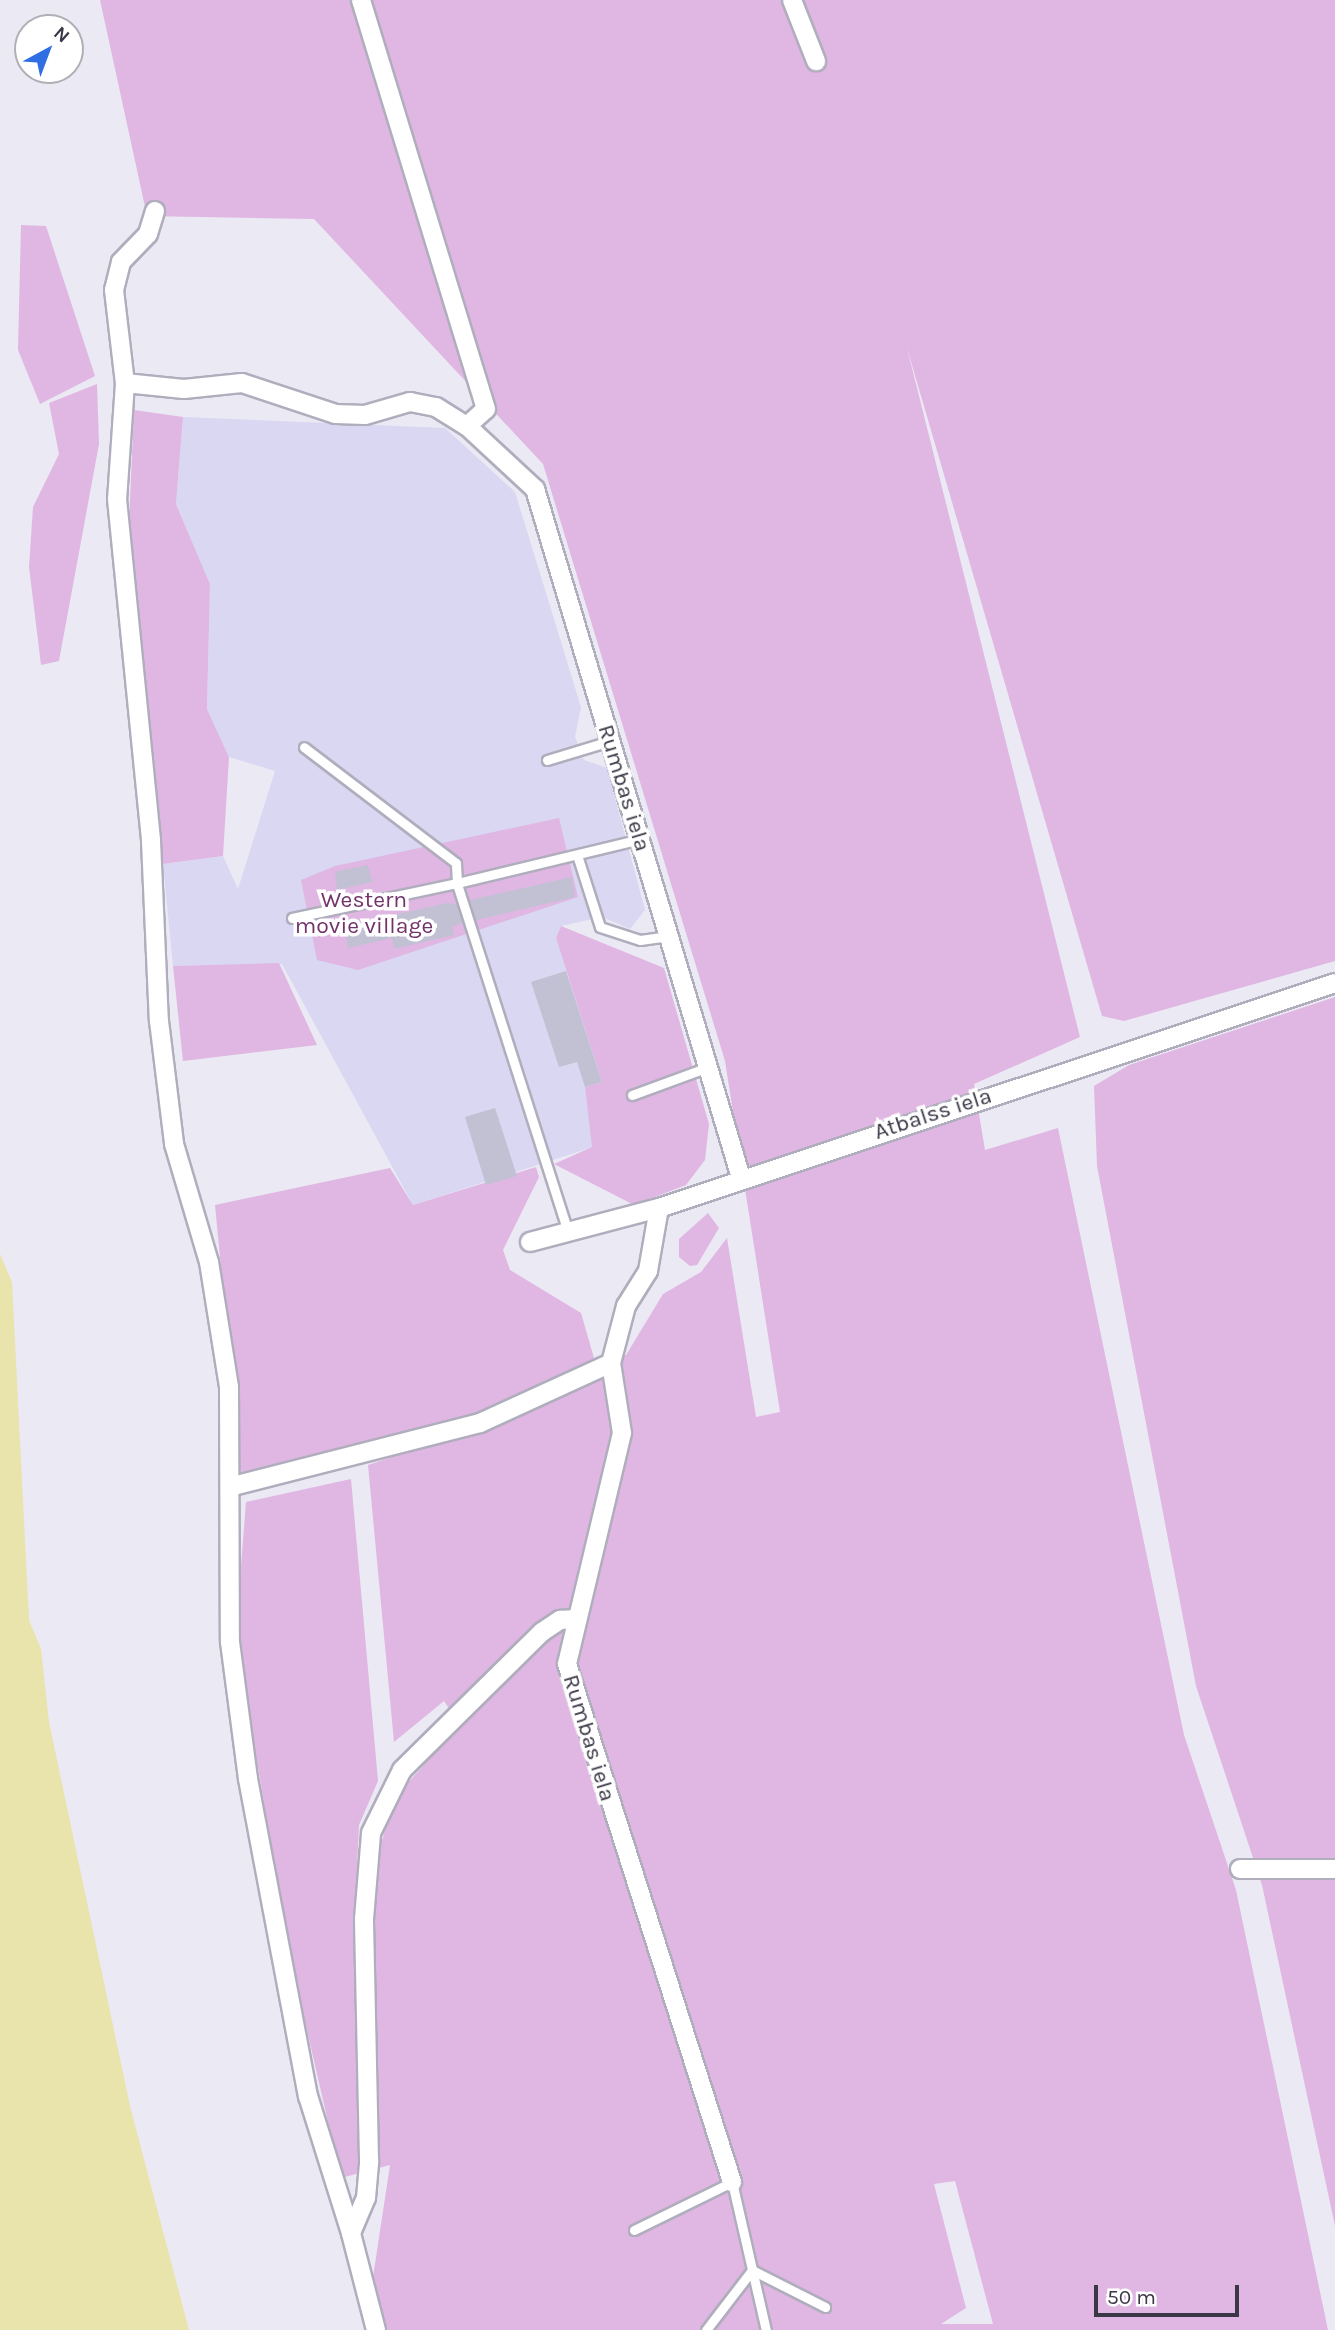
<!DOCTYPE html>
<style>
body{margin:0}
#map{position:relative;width:1335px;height:2330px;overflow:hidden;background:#ebe9f3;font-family:Karla,sans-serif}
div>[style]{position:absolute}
.commercial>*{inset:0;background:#d9d7f2}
.green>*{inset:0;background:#e0b7e3}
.water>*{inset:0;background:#e9e3ac}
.building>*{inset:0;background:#c2c0d3}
.roads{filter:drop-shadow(2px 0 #b0adbd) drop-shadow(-2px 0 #b0adbd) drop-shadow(0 2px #b0adbd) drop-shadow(0 -2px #b0adbd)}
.service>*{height:9px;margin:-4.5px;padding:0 4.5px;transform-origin:4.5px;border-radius:4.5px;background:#fff}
.minor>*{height:18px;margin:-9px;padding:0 9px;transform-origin:9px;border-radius:9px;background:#fff}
span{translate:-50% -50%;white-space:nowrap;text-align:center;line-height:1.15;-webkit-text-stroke:7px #fff;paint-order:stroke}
.street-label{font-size:23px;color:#3a3846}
.park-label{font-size:23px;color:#72326a}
.north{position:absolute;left:14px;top:14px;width:70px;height:70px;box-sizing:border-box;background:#fff;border:2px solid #b0afb5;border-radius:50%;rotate:41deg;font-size:19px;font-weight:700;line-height:28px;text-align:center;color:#3a3846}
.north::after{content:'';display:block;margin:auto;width:24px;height:32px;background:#306ee3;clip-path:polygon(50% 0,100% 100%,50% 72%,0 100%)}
.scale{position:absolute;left:1094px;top:2285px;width:145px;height:32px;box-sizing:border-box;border:4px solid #3a3846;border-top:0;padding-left:9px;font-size:21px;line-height:24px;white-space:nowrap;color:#3a3846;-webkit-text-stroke:5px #fff;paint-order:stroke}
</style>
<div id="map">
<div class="commercial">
<div style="clip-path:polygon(183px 417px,445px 428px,515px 492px,581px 707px,575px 737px,584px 760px,607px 768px,645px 910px,630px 929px,602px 917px,561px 926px,556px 938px,602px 1082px,585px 1087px,593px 1147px,413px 1205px,282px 964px,173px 966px,163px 864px,223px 856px,238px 889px,275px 771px,229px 757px,207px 709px,210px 584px,176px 504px)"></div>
</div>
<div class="green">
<div style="clip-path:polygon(evenodd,100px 0,1335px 0,1335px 961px,1124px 1021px,1102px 1016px,907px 348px,1080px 1037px,974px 1084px,985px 1150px,1058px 1128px,1184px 1735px,1236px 1890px,1328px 2330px,386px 2330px,373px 2277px,390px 2165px,341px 2178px,288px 1948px,242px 1671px,238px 1605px,246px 1502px,351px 1479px,378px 1781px,359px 1825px,354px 1934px,373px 1930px,380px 1847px,395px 1797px,460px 1725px,444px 1701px,394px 1742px,368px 1465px,389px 1458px,384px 1438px,241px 1477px,215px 1205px,390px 1168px,413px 1205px,536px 1167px,539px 1177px,503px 1250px,510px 1270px,581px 1313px,596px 1365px,626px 1355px,663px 1294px,701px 1272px,727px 1238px,756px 1417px,780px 1412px,725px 1061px,543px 464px,314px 219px,147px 216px,100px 0,955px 2181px,993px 2324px,941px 2324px,966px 2308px,934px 2184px,955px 2181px)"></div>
<div style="clip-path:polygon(21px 225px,46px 226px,95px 376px,40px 404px,18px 350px)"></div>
<div style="clip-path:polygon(97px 384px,99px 444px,59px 661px,41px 665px,29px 567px,33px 507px,59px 454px,49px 403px)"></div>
<div style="clip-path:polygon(134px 410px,183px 417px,176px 504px,210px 584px,207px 709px,229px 757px,223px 856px,163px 864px,129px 523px)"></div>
<div style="clip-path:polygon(559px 818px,578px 897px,358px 970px,317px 960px,301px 880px,335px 866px)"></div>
<div style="clip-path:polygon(561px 926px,664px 968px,709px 1124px,705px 1160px,686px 1185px,634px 1205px,554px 1164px,592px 1147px,585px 1087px,602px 1082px,556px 938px)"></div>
<div style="clip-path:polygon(279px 963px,317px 1045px,183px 1061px,173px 966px)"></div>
<div style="clip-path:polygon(1335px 997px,1335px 2226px,1262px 1885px,1196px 1686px,1097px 1166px,1094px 1086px,1129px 1065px)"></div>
<div style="clip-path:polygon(708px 1213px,719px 1228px,697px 1265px,690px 1266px,679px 1257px,679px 1239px)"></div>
</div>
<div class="water">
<div style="clip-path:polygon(0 1254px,12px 1282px,29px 1620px,41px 1649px,49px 1722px,130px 2106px,189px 2330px,0 2330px)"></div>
</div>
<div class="building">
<div style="clip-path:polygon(368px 865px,372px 882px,337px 890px,335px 872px)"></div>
<div style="clip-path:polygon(572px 877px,575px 897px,476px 920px,470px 900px)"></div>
<div style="clip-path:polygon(447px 903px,456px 904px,463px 923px,452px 926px,454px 935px,394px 949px,392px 938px,348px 948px,344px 926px)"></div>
<div style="clip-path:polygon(566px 971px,602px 1082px,585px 1087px,577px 1062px,559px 1067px,531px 982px)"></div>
<div style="clip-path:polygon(495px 1108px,517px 1176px,486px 1185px,465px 1117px)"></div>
</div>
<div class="roads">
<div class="service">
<div style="left:547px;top:760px;width:66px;rotate:-16.8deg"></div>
<div style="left:578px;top:858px;width:72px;rotate:72.3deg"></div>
<div style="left:600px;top:927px;width:42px;rotate:18deg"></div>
<div style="left:640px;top:940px;width:29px;rotate:-8deg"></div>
<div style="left:292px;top:918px;width:169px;rotate:-12deg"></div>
<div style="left:457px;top:883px;width:20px;rotate:-93deg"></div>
<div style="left:456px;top:863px;width:191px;rotate:-142.7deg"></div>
<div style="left:632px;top:1095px;width:81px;rotate:-20.2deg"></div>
<div style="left:569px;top:1235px;width:369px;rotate:-107.7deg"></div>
<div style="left:457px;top:883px;width:188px;rotate:-13.5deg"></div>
<div style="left:634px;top:2230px;width:109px;rotate:-26.1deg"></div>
<div style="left:732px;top:2182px;width:152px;rotate:77.1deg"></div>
<div style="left:706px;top:2330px;width:76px;rotate:-52.5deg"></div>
<div style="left:752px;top:2270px;width:82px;rotate:26.9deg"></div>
</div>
<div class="minor">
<div style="left:792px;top:0;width:66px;rotate:68.5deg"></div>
<div style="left:155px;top:211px;width:24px;rotate:107deg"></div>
<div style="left:148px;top:234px;width:39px;rotate:134deg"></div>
<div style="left:121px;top:262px;width:29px;rotate:104deg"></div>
<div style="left:114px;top:290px;width:94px;rotate:83.3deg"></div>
<div style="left:125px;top:383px;width:59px;rotate:5.8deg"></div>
<div style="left:184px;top:389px;width:58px;rotate:-5.9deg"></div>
<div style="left:242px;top:383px;width:99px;rotate:18.3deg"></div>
<div style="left:336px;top:414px;width:29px;rotate:2deg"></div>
<div style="left:365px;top:415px;width:47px;rotate:-16.1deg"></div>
<div style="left:410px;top:402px;width:26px;rotate:11deg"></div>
<div style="left:436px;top:407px;width:36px;rotate:32deg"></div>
<div style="left:467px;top:426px;width:25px;rotate:-42deg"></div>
<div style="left:486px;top:409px;width:428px;rotate:-107deg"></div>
<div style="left:125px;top:383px;width:116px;rotate:93.9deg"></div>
<div style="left:117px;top:499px;width:344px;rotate:84.3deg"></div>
<div style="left:151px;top:841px;width:180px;rotate:87.5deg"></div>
<div style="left:159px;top:1021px;width:124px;rotate:83deg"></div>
<div style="left:174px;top:1144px;width:123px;rotate:73.5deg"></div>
<div style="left:209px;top:1262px;width:127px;rotate:80.9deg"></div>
<div style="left:229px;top:1387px;width:255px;rotate:89.8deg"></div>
<div style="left:230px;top:1642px;width:138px;rotate:82.5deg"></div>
<div style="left:248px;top:1779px;width:323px;rotate:79.3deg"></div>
<div style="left:308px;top:2096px;width:144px;rotate:72.6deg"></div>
<div style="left:467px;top:426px;width:93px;rotate:42.8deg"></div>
<div style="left:535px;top:489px;width:719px;rotate:73.35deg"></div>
<div style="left:659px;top:1208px;width:64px;rotate:99.9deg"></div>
<div style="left:648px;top:1271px;width:41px;rotate:122.2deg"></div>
<div style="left:626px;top:1306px;width:59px;rotate:104.7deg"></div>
<div style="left:611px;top:1363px;width:71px;rotate:81.1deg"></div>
<div style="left:622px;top:1433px;width:237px;rotate:103.4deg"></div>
<div style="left:567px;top:1664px;width:544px;rotate:72.33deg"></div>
<div style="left:530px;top:1242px;width:133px;rotate:-14.8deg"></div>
<div style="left:659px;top:1208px;width:712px;rotate:-18.41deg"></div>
<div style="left:233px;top:1486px;width:255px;rotate:-14.3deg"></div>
<div style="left:480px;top:1423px;width:144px;rotate:-24.6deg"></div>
<div style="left:1240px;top:1869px;width:95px"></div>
<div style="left:376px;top:2330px;width:100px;rotate:-104.5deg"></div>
<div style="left:351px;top:2233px;width:38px;rotate:-67deg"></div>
<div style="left:366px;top:2198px;width:38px;rotate:-85deg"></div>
<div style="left:369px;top:2160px;width:241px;rotate:-91.2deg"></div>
<div style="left:364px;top:1919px;width:86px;rotate:-85.3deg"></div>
<div style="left:371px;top:1833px;width:70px;rotate:-63.8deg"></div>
<div style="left:402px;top:1770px;width:197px;rotate:-44.6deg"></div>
<div style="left:542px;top:1632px;width:22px;rotate:-34deg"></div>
<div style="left:560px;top:1620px;width:16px;rotate:-4deg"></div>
</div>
</div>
<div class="street-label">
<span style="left:624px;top:788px;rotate:73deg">Rumbas iela</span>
<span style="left:933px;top:1114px;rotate:-18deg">Atbalss iela</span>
<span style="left:589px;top:1738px;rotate:73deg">Rumbas iela</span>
</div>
<div class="park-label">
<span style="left:364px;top:913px">Western<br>movie village</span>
</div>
<div class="north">N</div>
<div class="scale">50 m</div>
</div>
